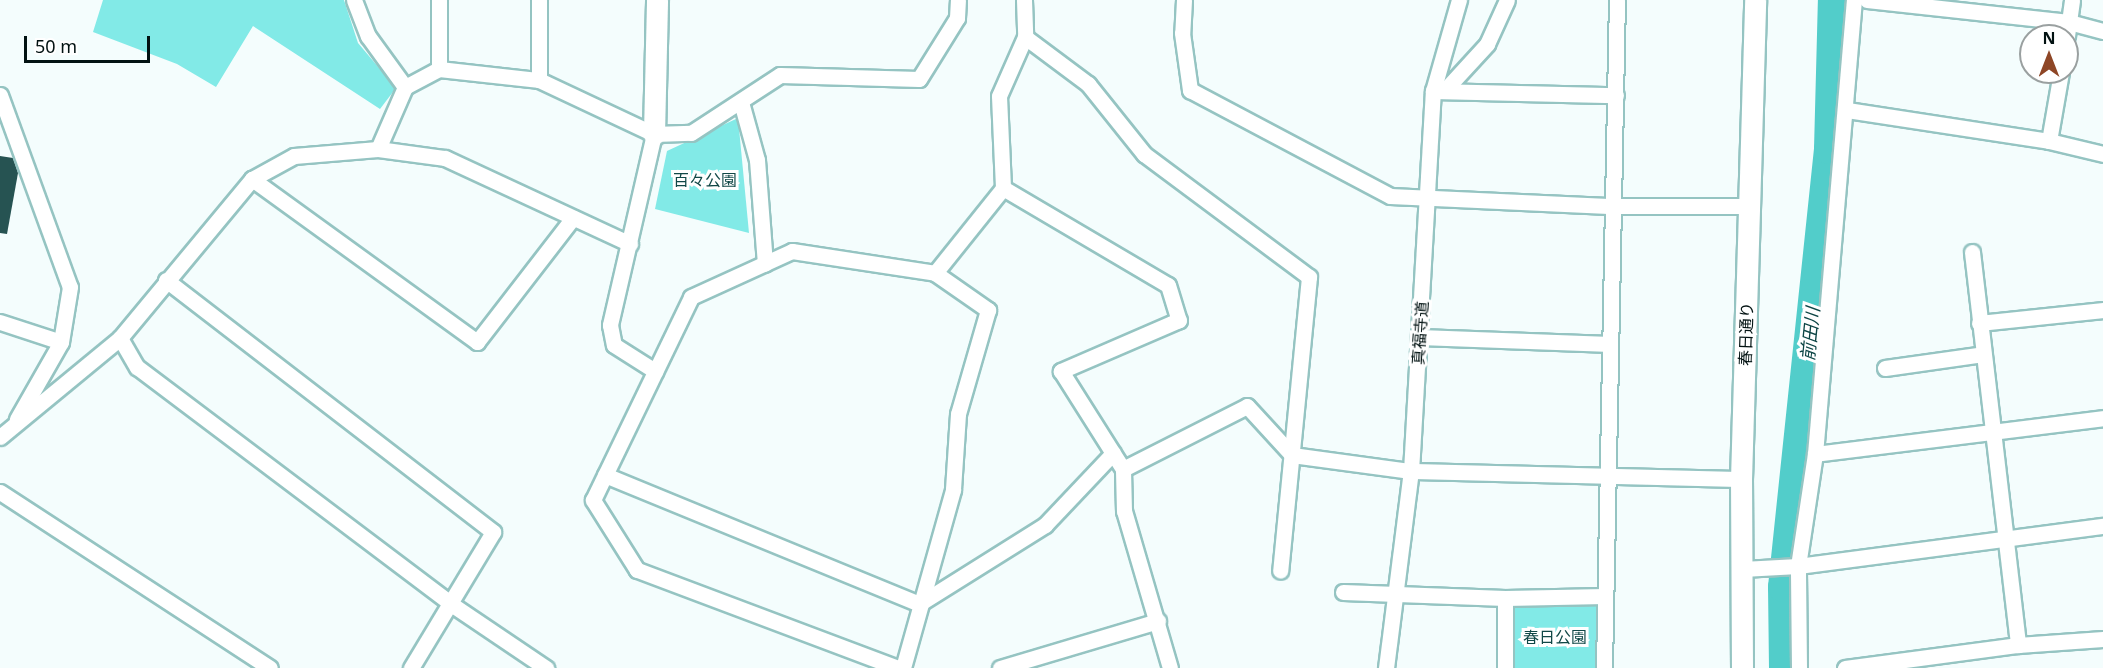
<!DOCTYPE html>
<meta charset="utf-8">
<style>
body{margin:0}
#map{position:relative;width:2103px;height:668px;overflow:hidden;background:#f4fdfd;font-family:"Noto Sans","Noto Sans JP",sans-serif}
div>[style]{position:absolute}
.green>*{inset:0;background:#82eae7}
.river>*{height:30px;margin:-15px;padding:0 15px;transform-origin:15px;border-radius:15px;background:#52cdca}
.building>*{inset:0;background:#265352}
.roads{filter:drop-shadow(2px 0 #95c4c2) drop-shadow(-2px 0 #95c4c2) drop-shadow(0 2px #95c4c2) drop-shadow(0 -2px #95c4c2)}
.street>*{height:15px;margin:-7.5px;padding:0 7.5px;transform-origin:7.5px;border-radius:7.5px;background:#fff}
.secondary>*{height:21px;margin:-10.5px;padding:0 10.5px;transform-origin:10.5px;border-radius:10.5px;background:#fff}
span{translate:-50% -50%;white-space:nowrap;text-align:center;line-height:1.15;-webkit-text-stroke:6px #fff;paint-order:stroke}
.park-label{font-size:16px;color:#114847}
.street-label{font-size:16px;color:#021212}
.water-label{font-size:18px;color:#0d4545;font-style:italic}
.north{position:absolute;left:2019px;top:24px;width:60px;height:60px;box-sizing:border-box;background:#fff;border:2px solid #9aa0a0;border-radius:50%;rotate:0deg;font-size:16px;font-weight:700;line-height:24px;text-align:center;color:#021212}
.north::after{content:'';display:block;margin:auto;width:21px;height:27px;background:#8e4626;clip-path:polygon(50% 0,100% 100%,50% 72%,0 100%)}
.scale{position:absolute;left:24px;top:36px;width:126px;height:27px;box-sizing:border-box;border:3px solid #021212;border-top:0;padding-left:8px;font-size:18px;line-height:21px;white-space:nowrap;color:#021212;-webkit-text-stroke:4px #fff;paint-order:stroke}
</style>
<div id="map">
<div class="green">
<div style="clip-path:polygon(103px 0,344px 0,358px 43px,396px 88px,380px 109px,253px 26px,216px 87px,177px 64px,93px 32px)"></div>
<div style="clip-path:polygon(738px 118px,749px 233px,655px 209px,667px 151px)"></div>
<div style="clip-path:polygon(1599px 603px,1598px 668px,1511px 668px,1512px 605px)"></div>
</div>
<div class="river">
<div style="left:1784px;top:668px;width:81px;rotate:-90.7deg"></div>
<div style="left:1783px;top:587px;width:440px;rotate:-84deg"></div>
<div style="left:1829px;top:149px;width:149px;rotate:-88.5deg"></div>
</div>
<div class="building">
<div style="clip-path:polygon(0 156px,13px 158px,18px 173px,7px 234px,0 233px)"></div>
</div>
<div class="roads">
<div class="street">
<div style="left:354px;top:0;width:39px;rotate:69deg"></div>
<div style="left:368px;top:36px;width:63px;rotate:54deg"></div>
<div style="left:439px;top:0;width:69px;rotate:90deg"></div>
<div style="left:1024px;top:0;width:37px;rotate:88deg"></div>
<div style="left:1025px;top:37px;width:64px;rotate:113.8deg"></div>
<div style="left:999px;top:96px;width:92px;rotate:87.5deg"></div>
<div style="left:1003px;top:188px;width:191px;rotate:30.5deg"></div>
<div style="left:1168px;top:285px;width:37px;rotate:73deg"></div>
<div style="left:1179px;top:320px;width:129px;rotate:156.6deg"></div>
<div style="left:1061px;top:371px;width:116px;rotate:57.7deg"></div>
<div style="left:1184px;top:0;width:33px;rotate:93deg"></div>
<div style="left:1182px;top:33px;width:58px;rotate:82deg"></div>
<div style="left:1190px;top:90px;width:226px;rotate:27.9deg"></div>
<div style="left:1390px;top:196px;width:224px;rotate:2.6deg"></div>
<div style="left:1614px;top:206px;width:137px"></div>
<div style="left:1867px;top:0;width:203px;rotate:6.2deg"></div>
<div style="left:2069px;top:22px;width:35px;rotate:15deg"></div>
<div style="left:2067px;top:36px;width:36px;rotate:-82deg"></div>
<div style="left:1025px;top:37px;width:79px;rotate:36.7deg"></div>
<div style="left:1088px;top:84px;width:90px;rotate:51.3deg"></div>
<div style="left:1144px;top:154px;width:206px;rotate:36.7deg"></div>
<div style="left:1309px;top:277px;width:295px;rotate:95.6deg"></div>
<div style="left:539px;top:80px;width:80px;rotate:-90deg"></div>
<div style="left:1433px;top:91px;width:183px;rotate:1.3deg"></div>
<div style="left:1444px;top:91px;width:64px;rotate:-47.5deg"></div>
<div style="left:1487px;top:44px;width:48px;rotate:-65.6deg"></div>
<div style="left:0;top:95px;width:204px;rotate:70deg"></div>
<div style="left:70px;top:287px;width:56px;rotate:99.3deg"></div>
<div style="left:61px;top:342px;width:89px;rotate:119.7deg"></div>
<div style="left:741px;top:102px;width:60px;rotate:74.6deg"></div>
<div style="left:757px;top:160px;width:104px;rotate:85.6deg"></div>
<div style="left:1847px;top:110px;width:204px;rotate:8.7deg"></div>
<div style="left:2049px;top:141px;width:56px;rotate:13.5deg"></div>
<div style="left:654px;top:134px;width:196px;rotate:103deg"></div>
<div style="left:610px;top:325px;width:20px;rotate:79deg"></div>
<div style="left:614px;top:345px;width:49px;rotate:32.4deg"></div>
<div style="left:2049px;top:141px;width:70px;rotate:-80.1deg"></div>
<div style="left:378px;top:149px;width:68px;rotate:-66.5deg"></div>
<div style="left:405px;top:87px;width:38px;rotate:-28deg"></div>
<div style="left:439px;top:69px;width:101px;rotate:6.3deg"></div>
<div style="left:539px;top:80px;width:127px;rotate:25.2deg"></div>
<div style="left:654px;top:134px;width:37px;rotate:-2deg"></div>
<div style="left:691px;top:133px;width:106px;rotate:-33.1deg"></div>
<div style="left:780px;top:75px;width:139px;rotate:1.6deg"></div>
<div style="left:919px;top:79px;width:72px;rotate:-58.1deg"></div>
<div style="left:957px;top:18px;width:18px;rotate:-87deg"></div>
<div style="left:252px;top:179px;width:278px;rotate:35.9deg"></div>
<div style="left:477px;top:342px;width:157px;rotate:-52.3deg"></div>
<div style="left:1972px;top:252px;width:396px;rotate:83.3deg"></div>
<div style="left:935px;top:273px;width:109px;rotate:-51.3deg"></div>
<div style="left:166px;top:280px;width:413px;rotate:37.6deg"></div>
<div style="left:493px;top:532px;width:159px;rotate:121.1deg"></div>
<div style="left:0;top:322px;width:64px;rotate:18.2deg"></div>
<div style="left:1979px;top:323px;width:125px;rotate:-6deg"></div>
<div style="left:1420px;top:337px;width:190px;rotate:2.1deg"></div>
<div style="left:120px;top:338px;width:34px;rotate:60deg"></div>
<div style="left:137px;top:367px;width:393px;rotate:37deg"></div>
<div style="left:451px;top:604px;width:115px;rotate:34deg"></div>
<div style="left:1885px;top:368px;width:99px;rotate:-8.1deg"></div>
<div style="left:0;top:437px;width:156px;rotate:-39.5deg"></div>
<div style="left:120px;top:338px;width:207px;rotate:-50.3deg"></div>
<div style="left:252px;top:179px;width:48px;rotate:-28.7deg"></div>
<div style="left:294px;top:156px;width:84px;rotate:-4.8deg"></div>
<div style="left:378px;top:149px;width:68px;rotate:7.7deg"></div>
<div style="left:445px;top:158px;width:204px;rotate:24.9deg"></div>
<div style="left:1815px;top:454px;width:290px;rotate:-7.1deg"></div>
<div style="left:605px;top:475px;width:339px;rotate:22.3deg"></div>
<div style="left:919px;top:604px;width:149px;rotate:-32.1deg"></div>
<div style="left:1045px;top:525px;width:99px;rotate:-46.6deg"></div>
<div style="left:0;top:492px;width:322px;rotate:33.1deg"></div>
<div style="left:1742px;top:569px;width:56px;rotate:-3.1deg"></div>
<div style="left:1798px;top:566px;width:308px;rotate:-7.5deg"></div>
<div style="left:1343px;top:592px;width:162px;rotate:2.1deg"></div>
<div style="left:1505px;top:598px;width:100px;rotate:-1.1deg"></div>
<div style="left:898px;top:668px;width:279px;rotate:-159.4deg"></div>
<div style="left:637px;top:570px;width:83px;rotate:-122.2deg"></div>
<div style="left:593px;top:500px;width:225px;rotate:-64.2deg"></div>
<div style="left:691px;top:297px;width:111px;rotate:-24.5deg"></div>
<div style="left:792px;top:251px;width:145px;rotate:8.7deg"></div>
<div style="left:935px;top:273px;width:65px;rotate:34.9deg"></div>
<div style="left:988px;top:310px;width:108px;rotate:106.1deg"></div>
<div style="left:958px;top:414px;width:76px;rotate:93.8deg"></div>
<div style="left:953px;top:490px;width:185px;rotate:105.7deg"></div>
<div style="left:1000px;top:668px;width:165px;rotate:-16.6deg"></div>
<div style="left:1170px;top:668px;width:164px;rotate:-106.3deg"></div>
<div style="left:1124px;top:511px;width:42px;rotate:-91.4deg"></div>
<div style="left:1123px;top:469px;width:139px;rotate:-26.9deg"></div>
<div style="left:1247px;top:406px;width:67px;rotate:47.4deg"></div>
<div style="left:1292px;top:455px;width:120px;rotate:7.7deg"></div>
<div style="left:1411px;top:471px;width:330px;rotate:1.4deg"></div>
<div style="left:1386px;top:668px;width:199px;rotate:-82.8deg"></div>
<div style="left:1411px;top:471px;width:381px;rotate:-86.7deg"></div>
<div style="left:1433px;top:91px;width:95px;rotate:-74.1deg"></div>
<div style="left:1505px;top:668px;width:70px;rotate:-90deg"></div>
<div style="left:1604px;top:668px;width:668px;rotate:-88.89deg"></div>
<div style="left:1799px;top:668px;width:102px;rotate:-90.6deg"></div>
<div style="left:1798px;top:566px;width:113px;rotate:-81.4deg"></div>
<div style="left:1815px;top:454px;width:456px;rotate:-85.1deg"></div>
<div style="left:1845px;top:668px;width:175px;rotate:-7.6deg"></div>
<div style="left:2018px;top:645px;width:85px;rotate:-4deg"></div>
</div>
<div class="secondary">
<div style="left:654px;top:134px;width:134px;rotate:-88.7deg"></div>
<div style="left:1742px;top:668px;width:189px;rotate:-90.3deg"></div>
<div style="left:1741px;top:479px;width:479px;rotate:-88.3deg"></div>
</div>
</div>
<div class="park-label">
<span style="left:705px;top:180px">百々公園</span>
<span style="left:1555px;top:637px">春日公園</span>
</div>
<div class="street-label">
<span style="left:1420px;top:333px;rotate:-86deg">真福寺道</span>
<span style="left:1746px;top:334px;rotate:-88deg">春日通り</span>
</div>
<div class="water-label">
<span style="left:1810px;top:334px;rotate:-84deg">前田川</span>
</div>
<div class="north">N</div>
<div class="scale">50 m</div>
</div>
